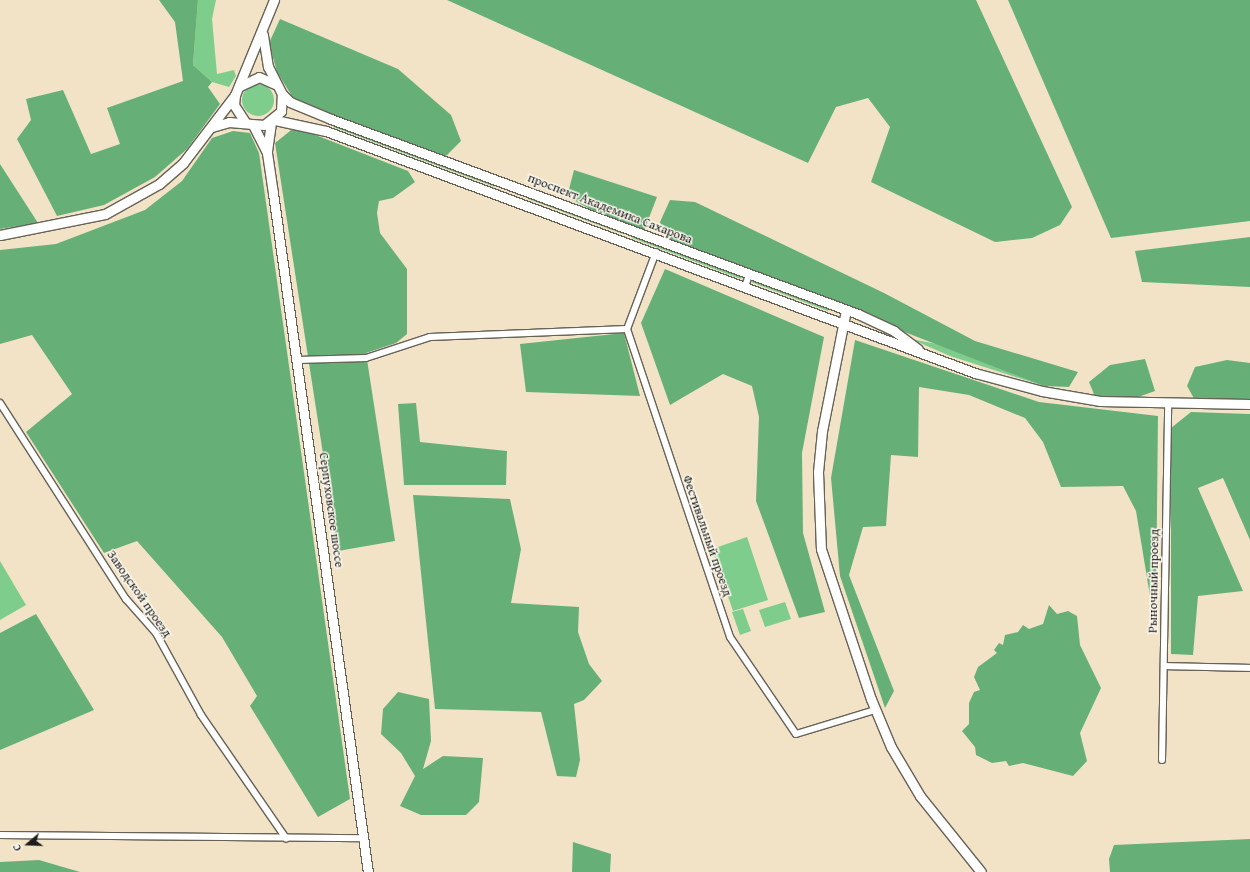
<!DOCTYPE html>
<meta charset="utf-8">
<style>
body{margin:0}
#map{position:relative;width:1250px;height:872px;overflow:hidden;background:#f2e3c7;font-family:"Gentium Book Plus",serif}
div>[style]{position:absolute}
.green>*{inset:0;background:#7ecd8d}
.round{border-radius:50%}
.forest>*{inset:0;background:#66b078}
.roads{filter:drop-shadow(1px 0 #676258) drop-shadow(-1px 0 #676258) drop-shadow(0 1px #676258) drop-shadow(0 -1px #676258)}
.street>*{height:6px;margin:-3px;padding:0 3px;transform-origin:3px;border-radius:3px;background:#fff}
.secondary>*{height:9px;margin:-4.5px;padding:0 4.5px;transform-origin:4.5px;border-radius:4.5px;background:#fff}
span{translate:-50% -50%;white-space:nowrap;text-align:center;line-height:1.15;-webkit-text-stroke:3px #fbf7ec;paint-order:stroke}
.street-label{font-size:13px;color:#1c1c1c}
.north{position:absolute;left:8px;top:824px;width:40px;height:40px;-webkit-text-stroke:3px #fbf7ec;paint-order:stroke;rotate:251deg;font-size:11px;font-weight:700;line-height:16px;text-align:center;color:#1c1c1c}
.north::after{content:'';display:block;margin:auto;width:14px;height:18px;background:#1c1c1c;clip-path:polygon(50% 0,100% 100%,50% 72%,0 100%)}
</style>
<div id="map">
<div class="green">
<div style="clip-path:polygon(198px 0,216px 0,212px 19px,217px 74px,234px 70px,236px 76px,229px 87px,212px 82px,193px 65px)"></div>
<div class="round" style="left:242px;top:84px;width:32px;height:32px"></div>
<div style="clip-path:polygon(334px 124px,496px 184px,495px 187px,333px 127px)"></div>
<div style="clip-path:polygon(529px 196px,623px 232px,623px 234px,528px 199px)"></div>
<div style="clip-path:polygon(633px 236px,742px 276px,741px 279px,632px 238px)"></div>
<div style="clip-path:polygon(752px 280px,829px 308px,828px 311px,751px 282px)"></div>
<div style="clip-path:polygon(911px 339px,942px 345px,1044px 386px,950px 356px)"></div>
<div style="clip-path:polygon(747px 537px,768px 600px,733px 611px,712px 549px)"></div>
<div style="clip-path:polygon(0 561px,26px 605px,0 620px)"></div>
<div style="clip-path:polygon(785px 602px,791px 619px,765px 627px,759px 610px)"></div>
<div style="clip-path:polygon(743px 609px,751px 631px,740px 635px,732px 612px)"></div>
</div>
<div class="forest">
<div style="clip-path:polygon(159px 0,198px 0,193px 65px,212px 82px,208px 87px,220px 104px,187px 149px,155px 177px,104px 205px,57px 216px,17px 139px,31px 120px,26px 99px,63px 90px,91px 154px,120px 144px,107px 108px,183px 81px,175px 22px)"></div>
<div style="clip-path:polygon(447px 0,976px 0,1072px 207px,1060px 225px,1032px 238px,995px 242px,871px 182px,890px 127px,868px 98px,836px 107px,808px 163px)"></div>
<div style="clip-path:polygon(1008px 0,1250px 0,1250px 221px,1111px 238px)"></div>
<div style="clip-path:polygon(280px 19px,398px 69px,451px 115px,461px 141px,446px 156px,295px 101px,277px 72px,269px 43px)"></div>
<div style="clip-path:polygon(295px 127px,408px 171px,415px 182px,393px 198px,379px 201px,377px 213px,380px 233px,407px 269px,407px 334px,396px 343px,366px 353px,395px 541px,338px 551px,275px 143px)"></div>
<div style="clip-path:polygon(233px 131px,250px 133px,259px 153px,350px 799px,318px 817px,250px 706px,257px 696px,222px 637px,137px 541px,104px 553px,26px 432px,72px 394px,32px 335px,0 344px,0 250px,56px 244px,145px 210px,182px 181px,212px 138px)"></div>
<div style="clip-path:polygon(0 164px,38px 223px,0 229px)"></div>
<div style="clip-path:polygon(574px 170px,657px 197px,642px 236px,567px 197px)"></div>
<div style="clip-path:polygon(670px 200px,695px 202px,884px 293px,975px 341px,1078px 372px,1069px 387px,1044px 386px,667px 240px,660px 222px)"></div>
<div style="clip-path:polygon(1250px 237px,1250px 287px,1142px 282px,1135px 251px)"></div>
<div style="clip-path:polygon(665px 269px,824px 337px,802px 453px,803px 533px,825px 612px,799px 618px,756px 501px,759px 417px,752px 386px,723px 374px,670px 405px,641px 323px)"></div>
<div style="clip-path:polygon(624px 333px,640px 396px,526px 392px,520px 344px)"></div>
<div style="clip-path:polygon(855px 340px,1039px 402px,1158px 416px,1156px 604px,1150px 596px,1136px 511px,1123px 486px,1061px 487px,1043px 442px,1025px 418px,969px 395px,919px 387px,918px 457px,891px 455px,886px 526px,863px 527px,849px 575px,894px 691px,885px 708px,840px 576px,831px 478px)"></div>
<div style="clip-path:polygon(1145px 359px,1155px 391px,1124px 402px,1096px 399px,1089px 382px,1110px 365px)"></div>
<div style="clip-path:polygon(1227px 360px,1250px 363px,1250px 402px,1196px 402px,1187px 386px,1195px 367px)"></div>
<div style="clip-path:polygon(416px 403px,420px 442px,507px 451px,506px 485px,404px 485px,398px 404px)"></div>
<div style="clip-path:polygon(1191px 412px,1250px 414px,1250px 540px,1223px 478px,1198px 488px,1243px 591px,1198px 596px,1193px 655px,1171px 654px,1171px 428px)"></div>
<div style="clip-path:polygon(413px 495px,510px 499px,521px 549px,511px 603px,579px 607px,578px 632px,589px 664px,602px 681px,584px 700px,574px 704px,580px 760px,576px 777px,557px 776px,541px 712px,435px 709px)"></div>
<div style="clip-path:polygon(1049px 605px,1057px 614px,1068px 611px,1077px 616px,1080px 645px,1101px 688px,1080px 733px,1087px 761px,1073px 776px,1023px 763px,1009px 766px,1006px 761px,992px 763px,976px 755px,975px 747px,962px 731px,969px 724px,969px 703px,974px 692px,980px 690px,974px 677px,978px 667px,997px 653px,994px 650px,999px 643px,1003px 645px,1005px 635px,1018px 632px,1023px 625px,1029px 629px,1043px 624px)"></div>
<div style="clip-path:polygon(36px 614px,94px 710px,0 750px,0 633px)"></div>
<div style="clip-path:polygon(398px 692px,429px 699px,431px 741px,423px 769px,443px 756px,483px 758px,479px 802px,466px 815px,421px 815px,400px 806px,415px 776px,401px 753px,381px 734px,383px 709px)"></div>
<div style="clip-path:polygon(1250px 839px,1250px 872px,1110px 872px,1109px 859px,1114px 845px)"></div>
<div style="clip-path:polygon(573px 842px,611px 854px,610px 872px,572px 872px)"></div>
<div style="clip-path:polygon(39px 860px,80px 872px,0 872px,0 862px)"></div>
</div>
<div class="roads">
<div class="street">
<div style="left:656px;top:252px;width:82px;rotate:110.6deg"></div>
<div style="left:627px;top:329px;width:325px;rotate:71.5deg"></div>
<div style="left:730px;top:637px;width:117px;rotate:55.8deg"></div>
<div style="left:796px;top:734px;width:83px;rotate:-16.9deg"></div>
<div style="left:745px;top:287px;width:13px;rotate:-72deg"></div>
<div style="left:297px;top:360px;width:69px;rotate:-1.7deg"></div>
<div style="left:366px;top:358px;width:67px;rotate:-18.2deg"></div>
<div style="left:430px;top:337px;width:197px;rotate:-2.3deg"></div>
<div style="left:0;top:403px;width:233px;rotate:57.3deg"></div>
<div style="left:126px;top:599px;width:45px;rotate:48.6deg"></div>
<div style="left:156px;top:633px;width:94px;rotate:61.2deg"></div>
<div style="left:201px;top:715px;width:150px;rotate:55.4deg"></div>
<div style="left:1164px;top:666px;width:86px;rotate:1.3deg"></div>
<div style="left:1162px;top:760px;width:357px;rotate:-89deg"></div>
<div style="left:0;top:835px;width:363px;rotate:0.5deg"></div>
</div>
<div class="secondary">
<div style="left:240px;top:86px;width:21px;rotate:-25deg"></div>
<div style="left:259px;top:77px;width:17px;rotate:24deg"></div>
<div style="left:282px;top:94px;width:11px;rotate:45deg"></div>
<div style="left:290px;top:102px;width:44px;rotate:22.5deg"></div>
<div style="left:331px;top:119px;width:562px;rotate:20.31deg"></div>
<div style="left:858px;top:314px;width:40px;rotate:25deg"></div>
<div style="left:894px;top:331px;width:30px;rotate:37deg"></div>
<div style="left:235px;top:95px;width:10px;rotate:96deg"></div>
<div style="left:234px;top:105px;width:20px;rotate:57deg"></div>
<div style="left:275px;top:120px;width:52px;rotate:12.2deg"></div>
<div style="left:326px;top:131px;width:693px;rotate:20.45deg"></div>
<div style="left:975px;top:373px;width:69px;rotate:15deg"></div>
<div style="left:1042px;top:391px;width:59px;rotate:9.8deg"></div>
<div style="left:1100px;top:401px;width:150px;rotate:1.1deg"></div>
<div style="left:253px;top:125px;width:31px;rotate:63deg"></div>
<div style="left:267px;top:153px;width:40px;rotate:81.5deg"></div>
<div style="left:273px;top:193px;width:686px;rotate:82.04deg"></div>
<div style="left:212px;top:127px;width:18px;rotate:-16deg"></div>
<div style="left:229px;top:122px;width:35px;rotate:5deg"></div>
<div style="left:264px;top:125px;width:22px;rotate:-39deg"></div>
<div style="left:281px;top:111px;width:17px;rotate:-87deg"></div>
<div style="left:282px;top:94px;width:30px;rotate:-117deg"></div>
<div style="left:268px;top:67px;width:33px;rotate:-99deg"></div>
<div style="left:267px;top:151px;width:29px;rotate:-82deg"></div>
<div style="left:0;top:235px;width:107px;rotate:-11.3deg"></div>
<div style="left:105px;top:214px;width:62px;rotate:-29.1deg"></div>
<div style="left:159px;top:184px;width:32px;rotate:-41deg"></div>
<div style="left:183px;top:163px;width:86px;rotate:-52.6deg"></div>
<div style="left:235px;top:95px;width:103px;rotate:-67.7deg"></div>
<div style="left:846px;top:310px;width:123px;rotate:101.2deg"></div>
<div style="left:822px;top:431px;width:41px;rotate:95.6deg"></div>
<div style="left:818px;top:472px;width:77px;rotate:87.8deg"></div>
<div style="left:821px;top:549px;width:158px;rotate:71.6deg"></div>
<div style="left:871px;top:699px;width:52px;rotate:67.4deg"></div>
<div style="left:891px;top:747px;width:57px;rotate:59.4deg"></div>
<div style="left:920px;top:796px;width:97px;rotate:51.2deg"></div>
</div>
</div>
<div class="street-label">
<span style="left:610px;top:209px;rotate:21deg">проспект Академика Сахарова</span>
<span style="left:331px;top:510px;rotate:82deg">Серпуховское шоссе</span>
<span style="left:707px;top:536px;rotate:71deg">Фестивальный проезд</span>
<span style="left:1154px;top:581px;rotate:-89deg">Рыночный проезд</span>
<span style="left:139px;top:594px;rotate:55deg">Заводской проезд</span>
</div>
<div class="north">С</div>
</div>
